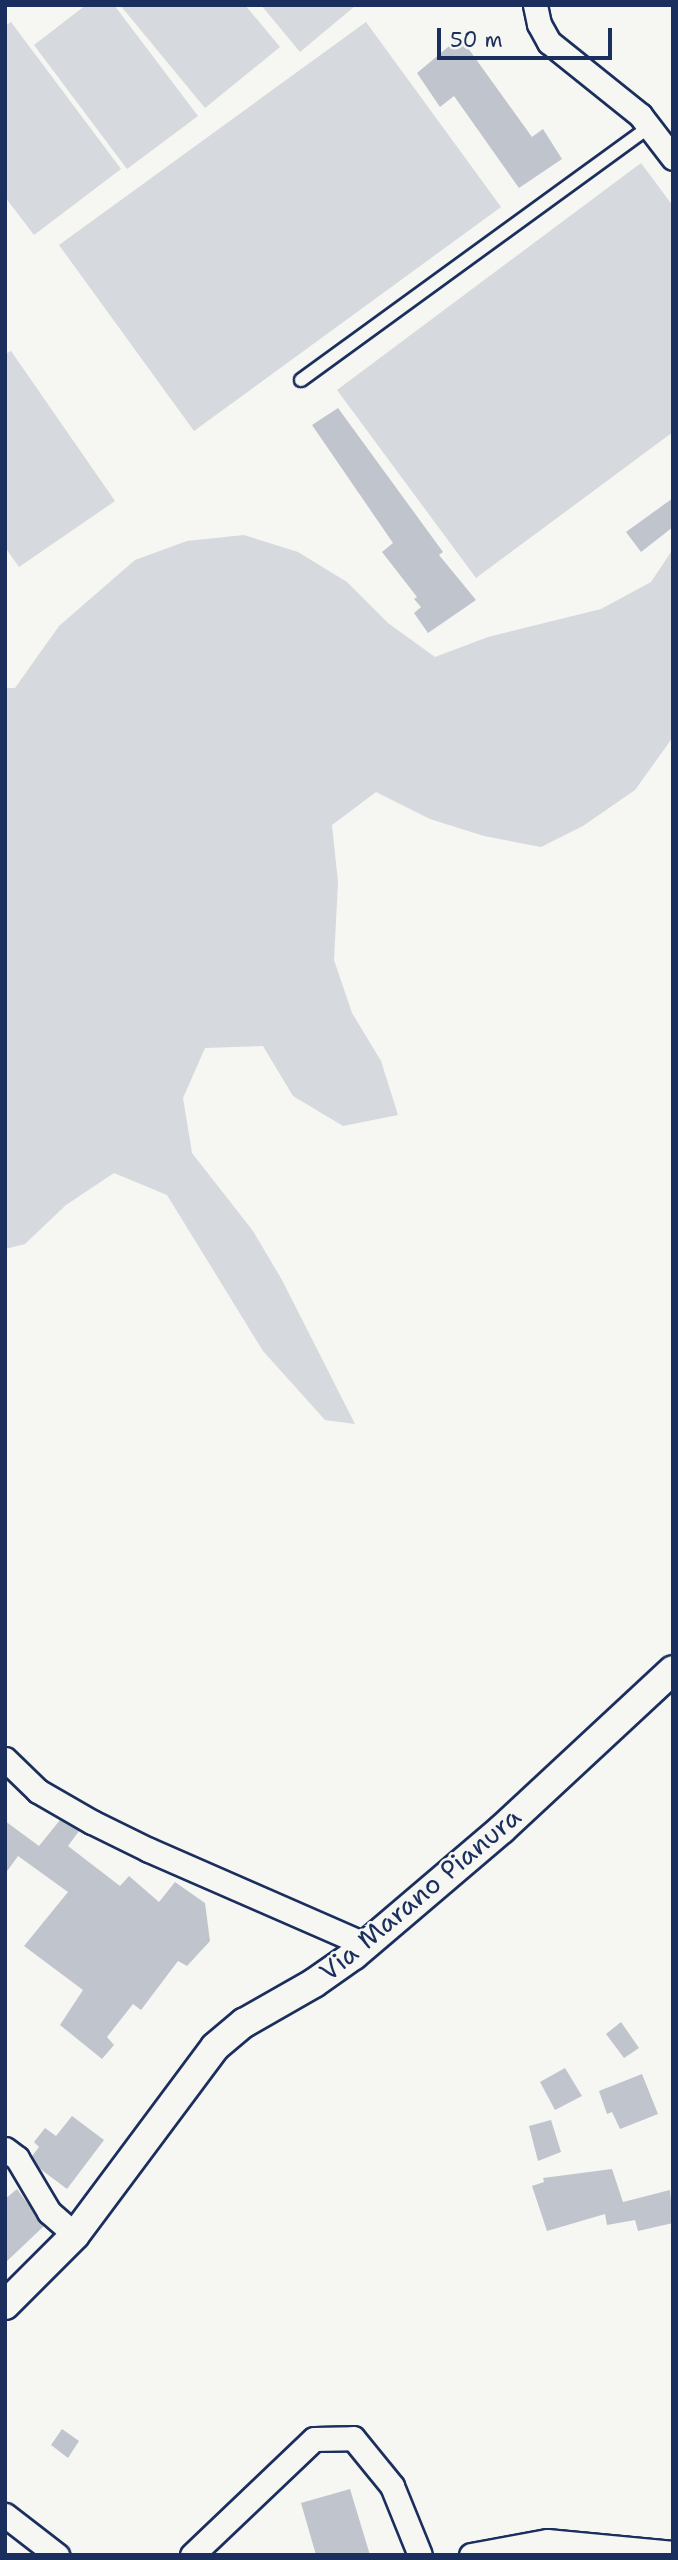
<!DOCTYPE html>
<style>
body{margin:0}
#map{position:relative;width:678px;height:2560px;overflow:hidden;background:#f6f6f2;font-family:"Shantell Sans",sans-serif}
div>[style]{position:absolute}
.green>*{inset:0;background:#d6d9dd}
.building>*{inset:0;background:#c0c4cd}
.roads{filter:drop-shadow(2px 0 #1b2f5e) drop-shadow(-2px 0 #1b2f5e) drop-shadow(0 2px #1b2f5e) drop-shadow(0 -2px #1b2f5e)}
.service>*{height:12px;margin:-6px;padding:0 6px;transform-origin:6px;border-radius:6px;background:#f6f6f2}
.minor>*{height:23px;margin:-11.5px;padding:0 11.5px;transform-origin:11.5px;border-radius:11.5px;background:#f6f6f2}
.tertiary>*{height:28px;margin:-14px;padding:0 14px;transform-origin:14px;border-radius:14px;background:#f6f6f2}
span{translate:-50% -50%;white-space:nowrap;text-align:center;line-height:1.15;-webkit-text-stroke:5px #f6f6f2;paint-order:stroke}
.street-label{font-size:26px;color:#1b2f5e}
.frame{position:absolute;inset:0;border:7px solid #1b2f5e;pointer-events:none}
.scale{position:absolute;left:437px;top:28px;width:175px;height:32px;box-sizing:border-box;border:4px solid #1b2f5e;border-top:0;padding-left:9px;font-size:21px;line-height:24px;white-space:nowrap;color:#1b2f5e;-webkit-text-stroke:5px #f6f6f2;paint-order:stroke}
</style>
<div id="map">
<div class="green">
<div style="clip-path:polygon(86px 5px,114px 5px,198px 116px,127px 169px,34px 45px)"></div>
<div style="clip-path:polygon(120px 5px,245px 5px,280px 47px,205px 108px)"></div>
<div style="clip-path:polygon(261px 5px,354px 5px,355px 6px,300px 52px)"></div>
<div style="clip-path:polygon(11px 22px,121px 169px,34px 235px,5px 197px,5px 26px)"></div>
<div style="clip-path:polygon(366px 22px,501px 207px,194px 431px,59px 245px)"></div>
<div style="clip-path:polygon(641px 163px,673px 206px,673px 432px,476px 578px,337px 390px)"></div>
<div style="clip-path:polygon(11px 351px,115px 501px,19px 567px,5px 547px,5px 354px)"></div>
<div style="clip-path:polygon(244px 535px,298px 552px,347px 582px,388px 623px,435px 657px,488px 637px,601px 609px,651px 582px,673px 549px,673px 737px,635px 790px,583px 826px,541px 847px,484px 836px,430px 819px,376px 792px,332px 825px,338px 882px,334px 960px,352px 1013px,381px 1061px,398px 1115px,343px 1126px,293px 1096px,263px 1046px,205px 1048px,183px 1098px,192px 1153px,253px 1231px,282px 1280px,355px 1424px,325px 1420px,263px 1351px,167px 1195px,114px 1173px,66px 1205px,25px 1244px,5px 1249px,5px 688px,15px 688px,59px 626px,135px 560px,187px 541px)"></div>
</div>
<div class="building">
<div style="clip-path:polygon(460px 37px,532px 137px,543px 129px,562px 159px,519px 188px,454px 96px,440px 107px,417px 73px)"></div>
<div style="clip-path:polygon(338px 408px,443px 552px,439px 555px,476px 600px,428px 633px,414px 613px,421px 607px,414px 599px,417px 597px,382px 552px,393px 543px,312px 425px)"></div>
<div style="clip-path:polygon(673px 498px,673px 527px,641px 552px,626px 532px)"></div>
<div style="clip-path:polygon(60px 1820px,79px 1831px,68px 1846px,120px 1886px,129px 1876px,159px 1902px,175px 1882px,205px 1903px,210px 1941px,187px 1966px,178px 1961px,141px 2010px,133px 2004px,107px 2037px,114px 2045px,102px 2059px,60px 2025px,83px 1990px,24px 1946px,68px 1892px,18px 1856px,5px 1874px,5px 1821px,39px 1846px)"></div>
<div style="clip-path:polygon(621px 2022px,639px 2048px,624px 2058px,606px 2034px)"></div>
<div style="clip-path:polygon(565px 2068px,582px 2096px,555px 2110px,540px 2082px)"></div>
<div style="clip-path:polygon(642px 2074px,658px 2114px,620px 2129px,612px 2112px,607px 2114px,599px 2091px)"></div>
<div style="clip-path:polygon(72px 2116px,104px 2140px,67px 2189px,39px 2168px,32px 2156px,39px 2147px,34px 2142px,45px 2128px,56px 2136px)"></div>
<div style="clip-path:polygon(551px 2120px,561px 2152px,538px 2161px,529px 2126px)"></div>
<div style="clip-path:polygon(612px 2169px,623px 2202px,670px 2190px,673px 2223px,638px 2231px,635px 2220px,607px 2225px,605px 2214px,547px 2231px,532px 2186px,544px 2182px,543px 2178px)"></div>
<div style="clip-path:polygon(17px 2189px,44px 2226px,5px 2263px,5px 2199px)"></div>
<div style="clip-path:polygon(62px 2429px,79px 2441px,68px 2458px,51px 2445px)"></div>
<div style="clip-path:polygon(350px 2489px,370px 2555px,316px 2555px,301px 2503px)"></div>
</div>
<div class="roads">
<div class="service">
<div style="left:301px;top:380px;width:430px;rotate:-36deg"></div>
</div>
<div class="minor">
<div style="left:535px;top:5px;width:19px;rotate:78deg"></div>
<div style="left:539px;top:24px;width:21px;rotate:61deg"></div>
<div style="left:549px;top:42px;width:117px;rotate:38.7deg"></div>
<div style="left:640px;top:115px;width:54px;rotate:52.5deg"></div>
<div style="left:5px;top:1759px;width:46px;rotate:44.1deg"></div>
<div style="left:38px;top:1791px;width:62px;rotate:29.9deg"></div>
<div style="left:92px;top:1822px;width:64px;rotate:26.2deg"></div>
<div style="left:149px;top:1850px;width:237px;rotate:23.6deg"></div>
<div style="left:5px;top:2149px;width:15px;rotate:37deg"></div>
<div style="left:17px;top:2158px;width:63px;rotate:59.3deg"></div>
<div style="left:49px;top:2212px;width:35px;rotate:41deg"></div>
<div style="left:5px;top:2515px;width:66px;rotate:37.6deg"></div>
<div style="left:192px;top:2555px;width:168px;rotate:-43.6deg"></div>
<div style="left:314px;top:2439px;width:39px;rotate:-1deg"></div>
<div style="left:353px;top:2438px;width:62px;rotate:50.9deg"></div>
<div style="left:392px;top:2486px;width:74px;rotate:67.9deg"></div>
<div style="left:471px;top:2555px;width:77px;rotate:-10.4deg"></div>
<div style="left:547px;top:2541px;width:127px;rotate:5.4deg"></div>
</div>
<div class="tertiary">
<div style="left:5px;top:2305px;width:99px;rotate:-45deg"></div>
<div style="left:75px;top:2235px;width:234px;rotate:-53.3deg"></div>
<div style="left:215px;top:2047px;width:38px;rotate:-40deg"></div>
<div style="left:244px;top:2023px;width:81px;rotate:-29.7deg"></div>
<div style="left:314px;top:1983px;width:49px;rotate:-35deg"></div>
<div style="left:354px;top:1955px;width:194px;rotate:-40.4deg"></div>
<div style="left:502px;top:1829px;width:233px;rotate:-42.9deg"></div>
</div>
</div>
<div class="street-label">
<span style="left:420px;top:1894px;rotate:-40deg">Via Marano Pianura</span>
</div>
<div class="frame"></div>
<div class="scale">50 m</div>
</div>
